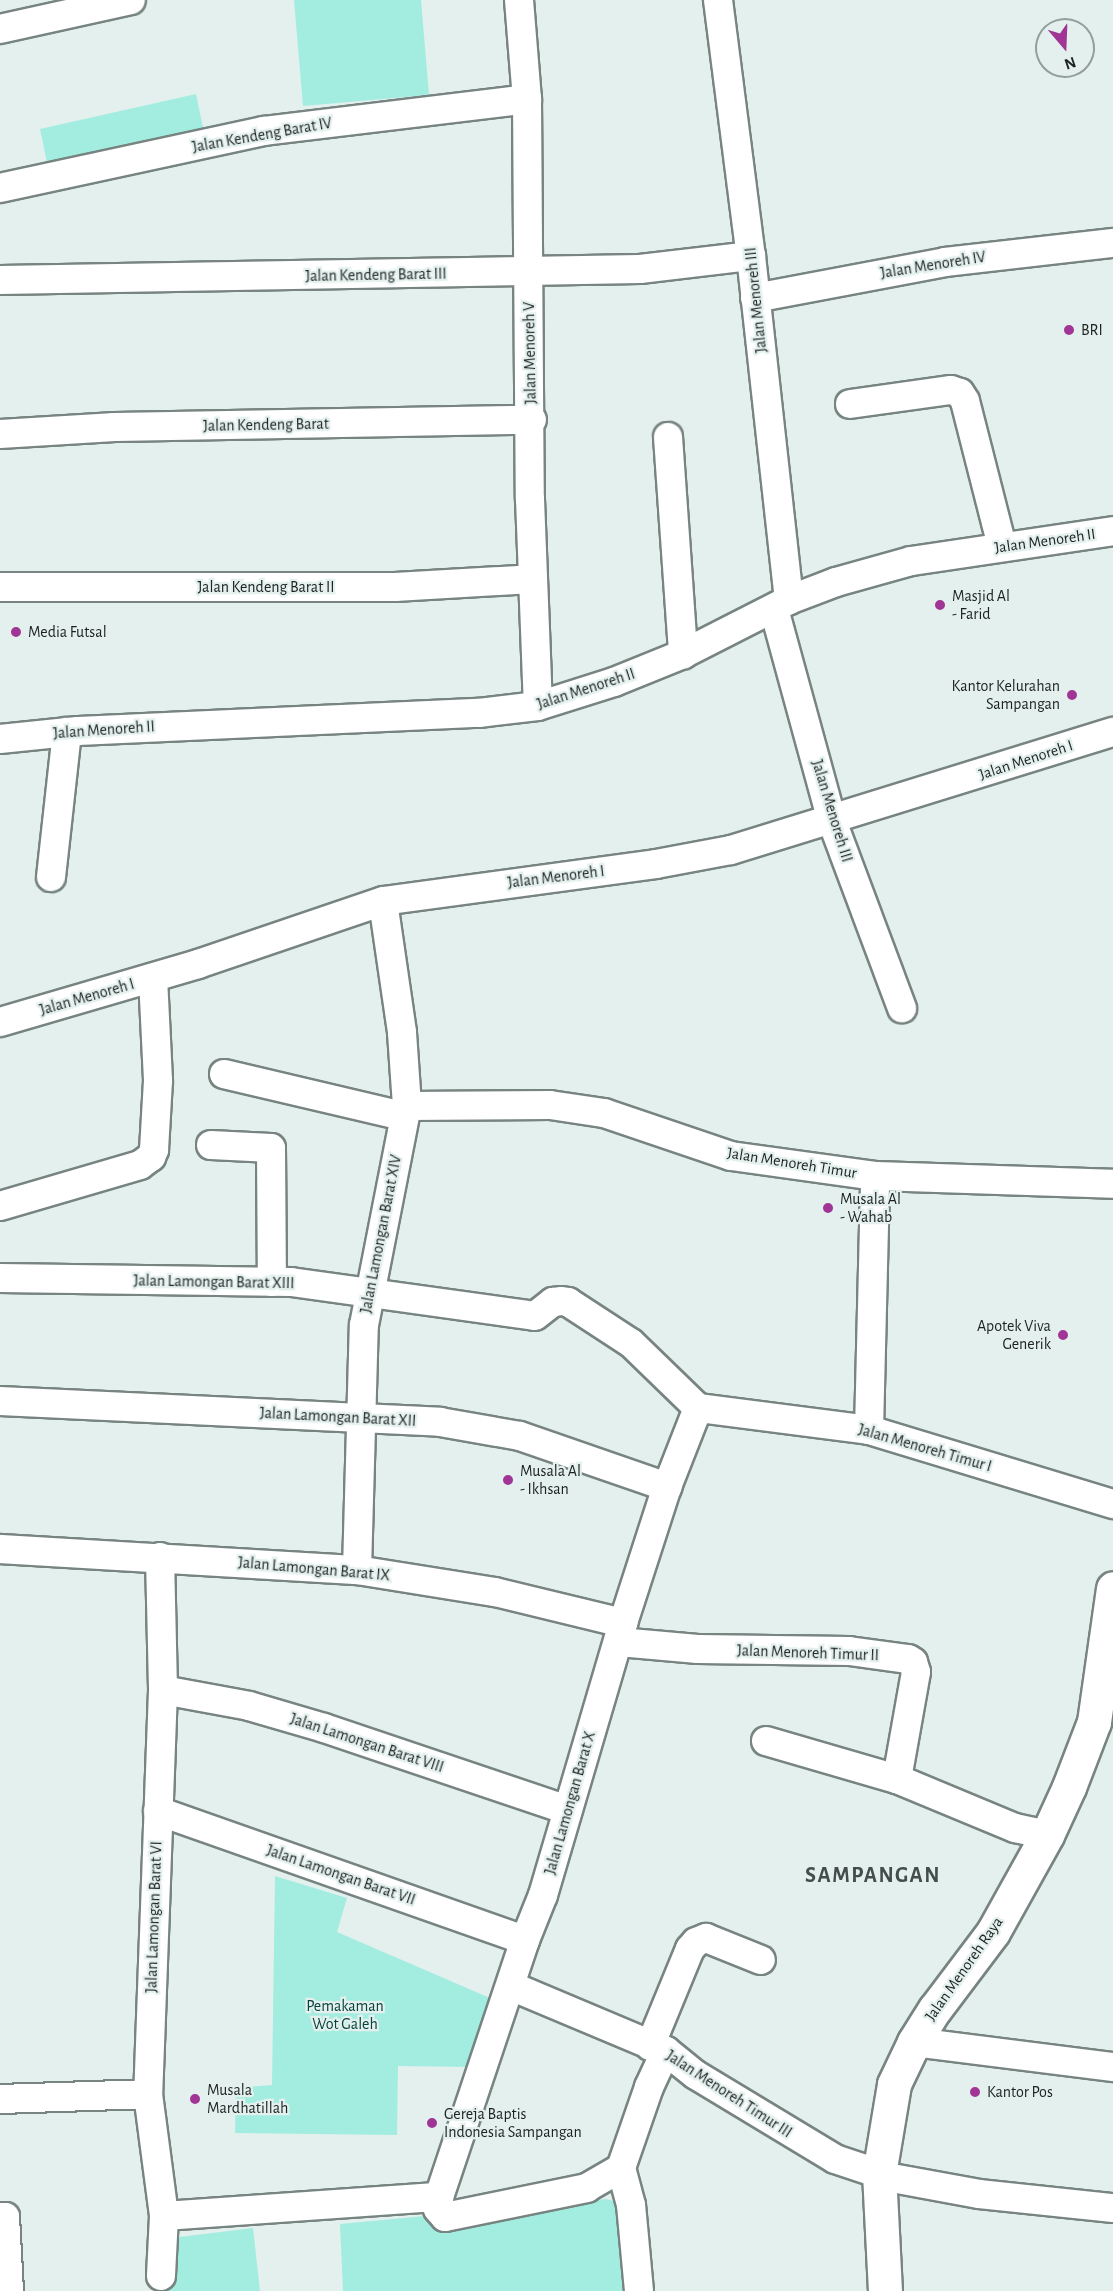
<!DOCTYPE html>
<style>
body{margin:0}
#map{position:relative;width:1113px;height:2291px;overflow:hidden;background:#e3f0ee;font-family:"Alegreya Sans",sans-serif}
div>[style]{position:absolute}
.green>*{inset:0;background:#a3ede0}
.roads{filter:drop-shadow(2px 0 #778481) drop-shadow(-2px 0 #778481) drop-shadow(0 2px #778481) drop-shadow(0 -2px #778481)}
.minor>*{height:28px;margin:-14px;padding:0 14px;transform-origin:14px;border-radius:14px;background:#fff}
.secondary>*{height:33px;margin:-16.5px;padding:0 16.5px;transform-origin:16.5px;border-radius:16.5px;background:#fff}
.dots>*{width:16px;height:16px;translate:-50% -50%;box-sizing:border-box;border:3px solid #e3f0ee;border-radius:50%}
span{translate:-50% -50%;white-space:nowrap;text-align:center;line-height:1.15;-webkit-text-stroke:4.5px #e3f0ee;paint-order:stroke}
.street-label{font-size:16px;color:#1d2221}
.poi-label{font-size:16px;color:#1d2221}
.left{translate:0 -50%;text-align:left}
.right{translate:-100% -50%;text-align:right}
.park-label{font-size:16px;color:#0a433b}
.district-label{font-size:22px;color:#434e4c;font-weight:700;letter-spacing:1.5px}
.north{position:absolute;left:1035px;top:18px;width:60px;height:60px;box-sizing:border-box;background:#e3f0ee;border:2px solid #949e9c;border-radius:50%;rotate:161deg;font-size:16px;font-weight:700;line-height:24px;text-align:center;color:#1d2221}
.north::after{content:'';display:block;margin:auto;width:21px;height:27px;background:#a13596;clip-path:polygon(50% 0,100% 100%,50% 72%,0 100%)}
</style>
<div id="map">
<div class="green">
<div style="clip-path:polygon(294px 0,421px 0,429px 95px,303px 106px)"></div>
<div style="clip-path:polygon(196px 94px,205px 137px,49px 172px,40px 129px)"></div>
<div style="clip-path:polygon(275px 1876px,347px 1898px,337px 1932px,490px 1998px,471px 2067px,398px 2066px,397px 2135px,235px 2133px,236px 2088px,272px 2085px)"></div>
<div style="clip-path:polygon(606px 2199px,630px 2205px,631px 2291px,343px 2291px,340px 2224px)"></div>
<div style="clip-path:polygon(253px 2228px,260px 2291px,163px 2291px,179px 2237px)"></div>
</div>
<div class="roads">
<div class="minor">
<div style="left:519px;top:0;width:99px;rotate:85.4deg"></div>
<div style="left:527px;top:99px;width:400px;rotate:89.6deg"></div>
<div style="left:530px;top:499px;width:207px;rotate:87.8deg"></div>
<div style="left:718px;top:0;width:258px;rotate:82.7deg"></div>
<div style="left:751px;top:256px;width:346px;rotate:83.7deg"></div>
<div style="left:0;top:29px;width:134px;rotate:-12.5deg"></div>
<div style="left:0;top:188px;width:270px;rotate:-12.2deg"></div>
<div style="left:264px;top:131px;width:265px;rotate:-6.9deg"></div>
<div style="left:0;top:280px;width:640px;rotate:-0.98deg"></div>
<div style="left:640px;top:269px;width:112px;rotate:-6.7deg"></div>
<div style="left:755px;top:298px;width:193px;rotate:-10.7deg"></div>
<div style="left:945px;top:262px;width:169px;rotate:-6.5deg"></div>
<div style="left:850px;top:404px;width:102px;rotate:-7.9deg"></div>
<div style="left:951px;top:390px;width:9px;rotate:18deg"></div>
<div style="left:960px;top:393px;width:9px;rotate:58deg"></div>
<div style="left:965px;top:401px;width:150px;rotate:75.7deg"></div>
<div style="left:0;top:434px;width:115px;rotate:-3.5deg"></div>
<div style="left:115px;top:427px;width:417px;rotate:-1deg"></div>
<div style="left:668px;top:437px;width:218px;rotate:86deg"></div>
<div style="left:0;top:587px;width:395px"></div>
<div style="left:395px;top:587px;width:137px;rotate:-3.3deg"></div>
<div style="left:774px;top:609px;width:220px;rotate:74.7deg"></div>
<div style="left:832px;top:821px;width:200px;rotate:69.5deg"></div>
<div style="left:0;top:739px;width:78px;rotate:-5.9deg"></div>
<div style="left:78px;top:731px;width:401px;rotate:-2.6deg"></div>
<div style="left:479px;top:713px;width:59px;rotate:-6.8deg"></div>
<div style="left:538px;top:706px;width:80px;rotate:-17.5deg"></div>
<div style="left:614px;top:682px;width:74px;rotate:-22.1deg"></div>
<div style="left:683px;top:654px;width:119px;rotate:-27deg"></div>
<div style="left:789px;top:600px;width:50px;rotate:-21deg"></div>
<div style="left:836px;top:582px;width:78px;rotate:-15.6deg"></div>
<div style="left:911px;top:561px;width:204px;rotate:-8.4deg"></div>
<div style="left:51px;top:877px;width:146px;rotate:-83.7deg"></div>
<div style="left:0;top:1022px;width:206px;rotate:-16.3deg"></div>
<div style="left:198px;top:964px;width:195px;rotate:-18.8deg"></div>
<div style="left:383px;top:901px;width:275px;rotate:-7.7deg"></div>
<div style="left:656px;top:864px;width:76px;rotate:-10.6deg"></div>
<div style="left:731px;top:850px;width:400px;rotate:-17.2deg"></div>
<div style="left:224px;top:1074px;width:184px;rotate:13.2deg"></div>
<div style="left:407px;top:1106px;width:143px;rotate:-0.4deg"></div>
<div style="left:550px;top:1105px;width:55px;rotate:8.4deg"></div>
<div style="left:604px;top:1113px;width:134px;rotate:18.7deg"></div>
<div style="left:731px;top:1156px;width:145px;rotate:7.9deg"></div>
<div style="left:875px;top:1176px;width:238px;rotate:1.9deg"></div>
<div style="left:211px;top:1145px;width:60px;rotate:2.9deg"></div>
<div style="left:271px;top:1148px;width:134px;rotate:89.6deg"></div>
<div style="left:0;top:1206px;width:146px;rotate:-16.3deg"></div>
<div style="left:140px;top:1165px;width:14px;rotate:-36deg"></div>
<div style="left:151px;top:1157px;width:8px;rotate:-67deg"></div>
<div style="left:154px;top:1150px;width:70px;rotate:-86.7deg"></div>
<div style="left:158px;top:1080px;width:102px;rotate:-92.8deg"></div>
<div style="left:0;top:1278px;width:291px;rotate:0.8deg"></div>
<div style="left:291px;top:1282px;width:246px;rotate:7.9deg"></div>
<div style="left:535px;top:1316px;width:23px;rotate:-38deg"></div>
<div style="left:553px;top:1302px;width:8px;rotate:-7deg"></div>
<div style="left:561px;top:1301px;width:7px;rotate:8deg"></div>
<div style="left:568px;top:1302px;width:75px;rotate:33.1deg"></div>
<div style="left:631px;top:1343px;width:93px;rotate:44.1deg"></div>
<div style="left:0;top:1401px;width:441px;rotate:2.7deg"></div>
<div style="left:440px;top:1422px;width:81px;rotate:9.9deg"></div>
<div style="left:520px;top:1436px;width:156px;rotate:19.1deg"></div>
<div style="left:698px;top:1408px;width:172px;rotate:7.3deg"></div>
<div style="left:869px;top:1430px;width:255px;rotate:16.9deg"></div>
<div style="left:869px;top:1430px;width:254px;rotate:-88.6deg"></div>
<div style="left:0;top:1549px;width:358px;rotate:3.4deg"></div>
<div style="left:357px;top:1570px;width:140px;rotate:9.1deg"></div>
<div style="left:495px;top:1592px;width:132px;rotate:13.6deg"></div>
<div style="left:160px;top:1557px;width:133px;rotate:88.7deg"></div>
<div style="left:163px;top:1690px;width:404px;rotate:92.1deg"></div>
<div style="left:148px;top:2094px;width:123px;rotate:82.5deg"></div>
<div style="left:164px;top:2216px;width:60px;rotate:92.9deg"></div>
<div style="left:357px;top:1570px;width:245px;rotate:-88.4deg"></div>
<div style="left:364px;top:1325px;width:223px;rotate:-78.9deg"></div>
<div style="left:407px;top:1106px;width:74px;rotate:-93.9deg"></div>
<div style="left:402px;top:1032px;width:132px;rotate:-98.3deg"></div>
<div style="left:619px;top:1642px;width:79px;rotate:5.1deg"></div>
<div style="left:698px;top:1649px;width:151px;rotate:0.8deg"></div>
<div style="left:849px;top:1651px;width:60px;rotate:7.7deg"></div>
<div style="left:908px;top:1659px;width:6px;rotate:31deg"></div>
<div style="left:913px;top:1662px;width:10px;rotate:73deg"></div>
<div style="left:916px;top:1672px;width:109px;rotate:100.1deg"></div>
<div style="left:163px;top:1690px;width:87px;rotate:10.5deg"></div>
<div style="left:249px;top:1706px;width:78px;rotate:16.3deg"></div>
<div style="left:324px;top:1728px;width:257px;rotate:18.6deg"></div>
<div style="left:766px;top:1741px;width:136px;rotate:16.2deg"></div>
<div style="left:897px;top:1779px;width:128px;rotate:22.6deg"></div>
<div style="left:1015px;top:1828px;width:33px;rotate:12deg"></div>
<div style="left:158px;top:1811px;width:389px;rotate:19.4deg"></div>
<div style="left:511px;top:1986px;width:168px;rotate:22.8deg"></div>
<div style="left:666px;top:2051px;width:38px;rotate:39deg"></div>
<div style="left:696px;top:2075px;width:162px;rotate:31.1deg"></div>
<div style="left:835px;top:2159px;width:60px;rotate:18.4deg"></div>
<div style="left:892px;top:2178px;width:88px;rotate:10.4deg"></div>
<div style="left:979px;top:2194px;width:135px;rotate:6deg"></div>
<div style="left:914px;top:2042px;width:201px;rotate:7.2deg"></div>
<div style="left:650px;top:2046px;width:105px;rotate:-67.6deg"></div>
<div style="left:690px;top:1949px;width:9px;rotate:-49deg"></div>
<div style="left:696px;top:1942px;width:11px;rotate:-22deg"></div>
<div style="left:706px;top:1938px;width:59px;rotate:21.8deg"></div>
<div style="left:0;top:2099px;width:148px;rotate:-1.9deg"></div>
<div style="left:621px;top:2168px;width:39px;rotate:150deg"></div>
<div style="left:587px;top:2188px;width:145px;rotate:168.5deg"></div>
<div style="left:445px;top:2217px;width:11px;rotate:-131deg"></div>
<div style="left:438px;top:2209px;width:12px;rotate:-85deg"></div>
<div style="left:439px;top:2197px;width:271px;rotate:-71.5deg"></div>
<div style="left:525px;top:1940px;width:48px;rotate:-68.2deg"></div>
<div style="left:543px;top:1895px;width:284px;rotate:-73.6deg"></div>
<div style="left:623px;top:1623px;width:143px;rotate:-72.1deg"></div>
<div style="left:667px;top:1487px;width:85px;rotate:-68.6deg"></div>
<div style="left:164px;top:2216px;width:276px;rotate:-4deg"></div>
<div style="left:0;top:2217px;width:5px"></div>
<div style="left:5px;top:2217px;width:74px;rotate:86.9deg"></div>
<div style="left:639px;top:2291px;width:86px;rotate:-95.3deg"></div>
<div style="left:631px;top:2205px;width:38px;rotate:-105deg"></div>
<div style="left:621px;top:2168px;width:86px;rotate:-70.9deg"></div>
<div style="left:649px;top:2087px;width:40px;rotate:-65deg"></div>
</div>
<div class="secondary">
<div style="left:885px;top:2291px;width:117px;rotate:-92.9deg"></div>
<div style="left:879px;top:2174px;width:91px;rotate:-80.5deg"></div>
<div style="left:894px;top:2084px;width:47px;rotate:-64.5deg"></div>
<div style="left:914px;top:2042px;width:39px;rotate:-58deg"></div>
<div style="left:935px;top:2009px;width:96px;rotate:-53deg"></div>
<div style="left:993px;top:1932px;width:111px;rotate:-60.9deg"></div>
<div style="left:1047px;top:1835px;width:53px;rotate:-65.4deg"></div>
<div style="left:1069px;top:1787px;width:70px;rotate:-69deg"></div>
<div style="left:1094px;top:1722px;width:135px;rotate:-81.9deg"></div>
</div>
</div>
<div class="dots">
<div style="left:1069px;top:330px;background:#a13596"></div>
<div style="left:940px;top:605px;background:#a13596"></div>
<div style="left:16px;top:632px;background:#a13596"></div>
<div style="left:1072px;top:695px;background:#a13596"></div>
<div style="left:828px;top:1208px;background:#a13596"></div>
<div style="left:1063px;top:1335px;background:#a13596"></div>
<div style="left:508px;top:1480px;background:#a13596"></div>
<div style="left:975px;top:2092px;background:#a13596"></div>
<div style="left:195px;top:2099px;background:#a13596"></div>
<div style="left:432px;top:2123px;background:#a13596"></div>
</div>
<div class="street-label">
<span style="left:262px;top:135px;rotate:-10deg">Jalan Kendeng Barat IV</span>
<span style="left:933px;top:265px;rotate:-9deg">Jalan Menoreh IV</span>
<span style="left:376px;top:275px;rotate:-1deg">Jalan Kendeng Barat III</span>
<span style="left:756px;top:300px;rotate:-96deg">Jalan Menoreh III</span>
<span style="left:530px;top:353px;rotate:-91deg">Jalan Menoreh V</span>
<span style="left:266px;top:425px;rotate:-1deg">Jalan Kendeng Barat</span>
<span style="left:1045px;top:541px;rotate:-8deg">Jalan Menoreh II</span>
<span style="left:266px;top:587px">Jalan Kendeng Barat II</span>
<span style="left:586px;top:689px;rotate:-18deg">Jalan Menoreh II</span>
<span style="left:104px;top:730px;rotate:-4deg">Jalan Menoreh II</span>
<span style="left:1026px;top:760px;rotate:-18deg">Jalan Menoreh I</span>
<span style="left:832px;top:811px;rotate:73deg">Jalan Menoreh III</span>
<span style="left:556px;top:877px;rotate:-7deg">Jalan Menoreh I</span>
<span style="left:87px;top:997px;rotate:-16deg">Jalan Menoreh I</span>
<span style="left:792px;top:1163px;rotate:9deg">Jalan Menoreh Timur</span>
<span style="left:381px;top:1234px;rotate:-79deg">Jalan Lamongan Barat XIV</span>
<span style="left:214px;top:1282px;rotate:1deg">Jalan Lamongan Barat XIII</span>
<span style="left:338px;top:1417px;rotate:3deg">Jalan Lamongan Barat XII</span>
<span style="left:925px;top:1448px;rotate:16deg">Jalan Menoreh Timur I</span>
<span style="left:314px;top:1569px;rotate:5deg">Jalan Lamongan Barat IX</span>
<span style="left:808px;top:1653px;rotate:2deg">Jalan Menoreh Timur II</span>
<span style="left:367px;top:1743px;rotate:18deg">Jalan Lamongan Barat VIII</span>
<span style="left:570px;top:1803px;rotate:-74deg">Jalan Lamongan Barat X</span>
<span style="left:341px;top:1875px;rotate:19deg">Jalan Lamongan Barat VII</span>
<span style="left:154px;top:1917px;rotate:-88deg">Jalan Lamongan Barat VI</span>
<span style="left:964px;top:1969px;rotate:-55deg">Jalan Menoreh Raya</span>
<span style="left:729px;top:2094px;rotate:33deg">Jalan Menoreh Timur III</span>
</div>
<div class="poi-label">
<span class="left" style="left:1081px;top:330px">BRI</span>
<span class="left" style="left:952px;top:605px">Masjid Al<br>- Farid</span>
<span class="left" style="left:28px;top:632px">Media Futsal</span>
<span class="right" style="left:1060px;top:695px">Kantor Kelurahan<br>Sampangan</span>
<span class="left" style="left:840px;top:1208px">Musala Al<br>- Wahab</span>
<span class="right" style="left:1051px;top:1335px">Apotek Viva<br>Generik</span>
<span class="left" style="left:520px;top:1480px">Musala Al<br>- Ikhsan</span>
<span class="left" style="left:207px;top:2099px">Musala<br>Mardhatillah</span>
<span class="left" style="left:987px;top:2092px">Kantor Pos</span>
<span class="left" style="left:444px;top:2123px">Gereja Baptis<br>Indonesia Sampangan</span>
</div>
<div class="park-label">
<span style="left:345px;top:2015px">Pemakaman<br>Wot Galeh</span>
</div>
<div class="district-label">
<span style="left:873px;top:1876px">SAMPANGAN</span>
</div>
<div class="north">N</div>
</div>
